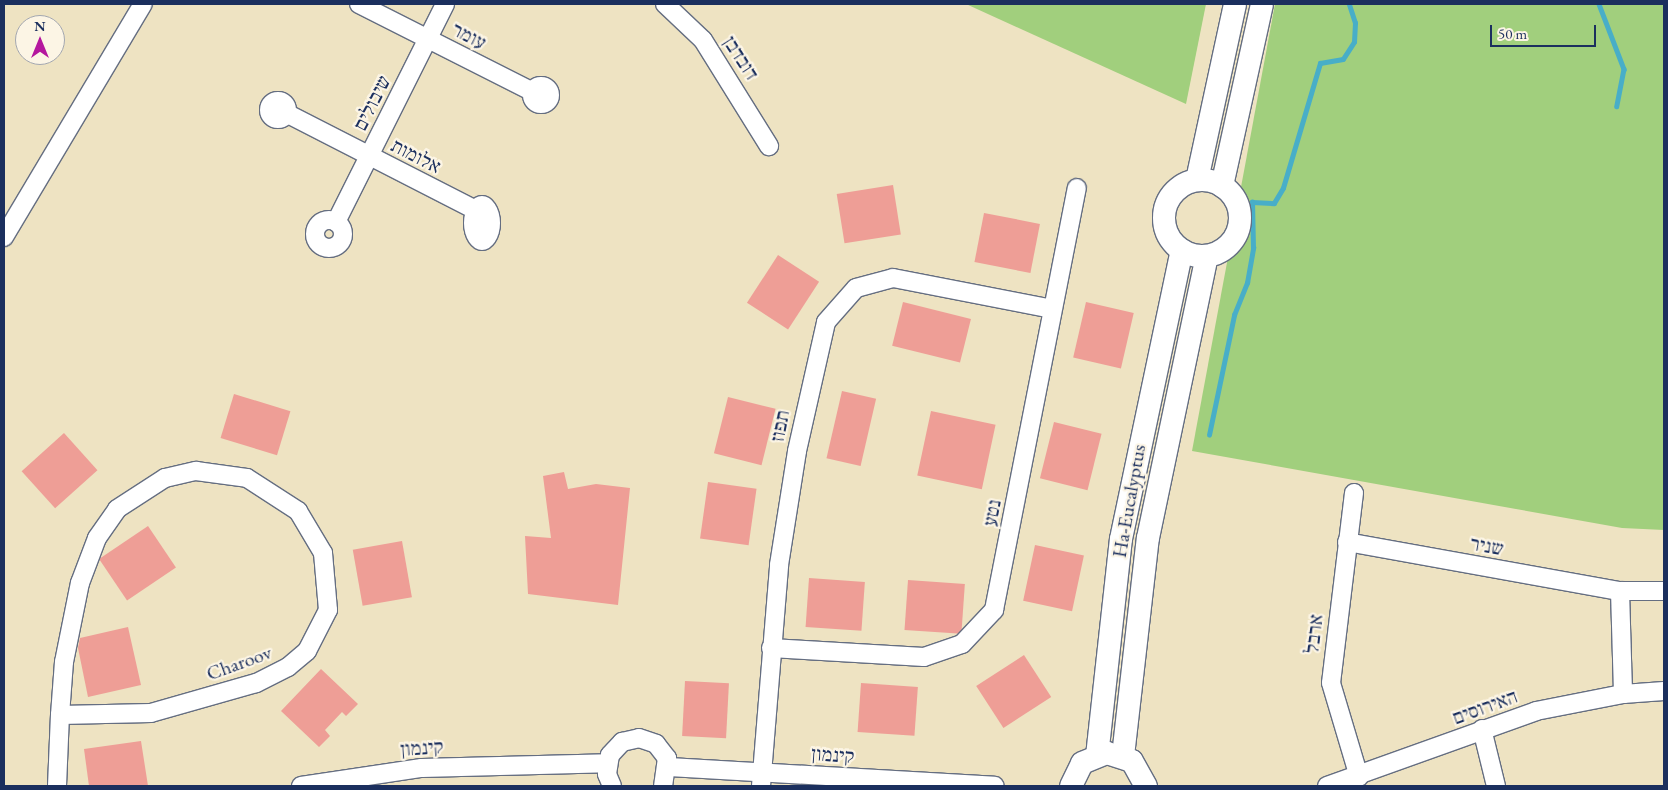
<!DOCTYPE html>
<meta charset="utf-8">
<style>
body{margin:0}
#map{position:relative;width:1668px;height:790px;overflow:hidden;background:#eee3c2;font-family:"EB Garamond","Frank Ruhl Libre",serif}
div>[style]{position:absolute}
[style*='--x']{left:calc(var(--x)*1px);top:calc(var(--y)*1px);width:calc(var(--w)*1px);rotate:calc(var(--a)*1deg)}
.green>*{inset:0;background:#a1cf7d}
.stream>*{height:4.5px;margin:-2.25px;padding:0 2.25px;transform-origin:2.25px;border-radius:2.25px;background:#48aec8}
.building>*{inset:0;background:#ee9e96;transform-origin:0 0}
.roads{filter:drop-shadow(1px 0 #656e81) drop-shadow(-1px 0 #656e81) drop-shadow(0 1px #656e81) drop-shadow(0 -1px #656e81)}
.minor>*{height:18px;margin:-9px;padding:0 9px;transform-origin:9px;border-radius:9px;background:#fff}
.minor>.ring{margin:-9px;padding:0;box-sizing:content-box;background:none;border:18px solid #fff;border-radius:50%}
.major>*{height:22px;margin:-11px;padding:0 11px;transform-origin:11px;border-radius:11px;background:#fff}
.major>.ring{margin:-11px;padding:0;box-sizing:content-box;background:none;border:22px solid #fff;border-radius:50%}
span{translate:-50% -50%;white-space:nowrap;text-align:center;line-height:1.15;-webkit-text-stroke:4.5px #fcf5e5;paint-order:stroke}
.street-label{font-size:20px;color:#1b2f5e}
.frame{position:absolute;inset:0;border:5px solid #1b2f5e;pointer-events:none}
.north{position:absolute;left:15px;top:15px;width:50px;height:50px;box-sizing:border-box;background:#fcf5e5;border:1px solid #a2a6af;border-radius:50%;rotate:0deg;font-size:14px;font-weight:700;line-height:20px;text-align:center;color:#1b2f5e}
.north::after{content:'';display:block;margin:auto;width:18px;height:22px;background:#b5179e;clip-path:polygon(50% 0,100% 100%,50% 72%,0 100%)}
.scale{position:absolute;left:1490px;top:25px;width:106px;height:22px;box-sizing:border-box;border:2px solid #1b2f5e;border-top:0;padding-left:6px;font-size:15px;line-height:18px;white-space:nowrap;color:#1b2f5e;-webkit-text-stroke:4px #fcf5e5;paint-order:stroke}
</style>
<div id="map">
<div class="green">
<div style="clip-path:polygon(966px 4px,1206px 4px,1186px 104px)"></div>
<div style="clip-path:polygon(1275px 4px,1664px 4px,1664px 530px,1622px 528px,1192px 451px)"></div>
</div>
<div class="stream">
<div style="--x:1599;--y:4;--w:70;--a:69"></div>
<div style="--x:1624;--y:69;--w:38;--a:101"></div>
<div style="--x:1209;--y:435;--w:123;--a:-78.2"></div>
<div style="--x:1234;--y:315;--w:35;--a:-68"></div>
<div style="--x:1247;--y:283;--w:36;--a:-80"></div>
<div style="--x:1253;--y:248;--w:46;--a:-91.2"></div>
<div style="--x:1252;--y:202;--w:22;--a:3"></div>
<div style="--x:1274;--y:203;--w:17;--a:-59"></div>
<div style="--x:1283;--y:188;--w:130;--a:-73.5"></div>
<div style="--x:1320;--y:63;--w:23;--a:-10"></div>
<div style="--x:1343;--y:59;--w:20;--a:-57"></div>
<div style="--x:1354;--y:42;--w:19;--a:-87"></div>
<div style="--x:1355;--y:23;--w:20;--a:-108"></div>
</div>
<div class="building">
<div style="left:893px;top:185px;width:50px;height:57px;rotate:81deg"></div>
<div style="left:984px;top:213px;width:57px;height:50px;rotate:11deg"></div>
<div style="left:778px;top:255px;width:49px;height:57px;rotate:33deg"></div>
<div style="left:903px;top:302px;width:70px;height:45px;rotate:14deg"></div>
<div style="left:1086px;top:302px;width:49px;height:57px;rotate:13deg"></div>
<div style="left:842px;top:391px;width:35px;height:69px;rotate:13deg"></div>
<div style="left:234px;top:394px;width:59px;height:46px;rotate:17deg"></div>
<div style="left:728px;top:397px;width:49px;height:58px;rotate:14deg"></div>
<div style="left:931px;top:411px;width:66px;height:66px;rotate:12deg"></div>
<div style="left:1054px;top:422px;width:49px;height:58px;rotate:14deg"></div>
<div style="left:64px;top:433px;width:50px;height:57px;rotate:48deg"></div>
<div style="clip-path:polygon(564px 472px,568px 489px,596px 484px,630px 488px,618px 605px,528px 594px,525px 536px,551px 538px,543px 476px)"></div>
<div style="left:708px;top:482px;width:49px;height:57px;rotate:8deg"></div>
<div style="left:148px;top:526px;width:50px;height:59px;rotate:56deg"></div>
<div style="left:402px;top:541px;width:57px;height:50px;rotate:80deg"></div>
<div style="left:1035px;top:545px;width:50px;height:57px;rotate:12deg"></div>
<div style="left:809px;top:578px;width:56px;height:49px;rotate:4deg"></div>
<div style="left:908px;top:580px;width:57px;height:50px;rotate:4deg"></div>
<div style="clip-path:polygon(128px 627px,141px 685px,88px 697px,78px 648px,80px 638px)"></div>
<div style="left:1024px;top:655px;width:50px;height:57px;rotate:57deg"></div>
<div style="clip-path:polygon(321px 669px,358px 704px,346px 716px,342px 712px,325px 730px,330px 736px,319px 747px,281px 711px)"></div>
<div style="left:685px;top:681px;width:44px;height:55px;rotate:3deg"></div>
<div style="left:861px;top:683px;width:57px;height:49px;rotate:4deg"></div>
<div style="clip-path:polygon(141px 741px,148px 786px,89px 786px,84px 749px)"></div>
</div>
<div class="roads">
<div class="minor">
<div style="--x:359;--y:4;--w:195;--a:26.8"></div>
<div style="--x:665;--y:4;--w:52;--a:43.5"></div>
<div style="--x:703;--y:40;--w:125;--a:58.1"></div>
<div class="ring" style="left:532px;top:86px;width:0;height:0"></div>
<div class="ring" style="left:269px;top:101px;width:0;height:0"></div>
<div style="--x:286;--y:113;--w:211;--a:27.1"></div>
<div class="ring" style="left:473px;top:205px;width:-2px;height:-2px"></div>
<div class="ring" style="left:315px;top:220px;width:10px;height:10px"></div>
<div style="--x:336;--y:222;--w:244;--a:-63.4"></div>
<div style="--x:4;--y:237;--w:271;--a:-59.2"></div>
<div style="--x:1354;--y:493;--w:191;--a:96.9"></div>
<div style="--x:1331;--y:683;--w:98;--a:73.4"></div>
<div style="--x:1347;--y:542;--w:277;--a:10.2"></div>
<div style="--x:1620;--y:591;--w:44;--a:0"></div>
<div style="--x:1620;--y:591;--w:103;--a:88.3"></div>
<div style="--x:771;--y:648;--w:153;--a:3.4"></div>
<div style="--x:924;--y:657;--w:40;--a:-18.9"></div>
<div style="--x:962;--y:644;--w:47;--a:-46.7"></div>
<div style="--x:994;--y:610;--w:430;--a:-78.9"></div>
<div style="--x:1482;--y:729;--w:59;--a:76.2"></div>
<div style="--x:669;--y:767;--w:326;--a:3.3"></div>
<div style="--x:57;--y:786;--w:71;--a:-87.6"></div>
<div style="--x:60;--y:715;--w:53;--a:-85.7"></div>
<div style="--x:64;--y:662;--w:81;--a:-78.6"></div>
<div style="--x:80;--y:583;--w:48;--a:-69.3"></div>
<div style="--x:97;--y:538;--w:35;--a:-55"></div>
<div style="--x:117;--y:509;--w:57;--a:-32.9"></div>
<div style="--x:165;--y:478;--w:32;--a:-13"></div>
<div style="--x:196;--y:471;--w:51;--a:7.8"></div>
<div style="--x:247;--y:478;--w:61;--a:32.9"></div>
<div style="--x:298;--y:511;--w:49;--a:59.2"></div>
<div style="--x:323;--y:553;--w:57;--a:85"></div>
<div style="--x:328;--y:610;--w:46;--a:117.1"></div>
<div style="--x:307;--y:651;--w:25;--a:140"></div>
<div style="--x:288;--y:667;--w:36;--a:153"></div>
<div style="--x:256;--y:683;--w:109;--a:164.1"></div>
<div style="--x:151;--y:713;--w:91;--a:178.7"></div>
<div style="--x:301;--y:786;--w:122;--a:-8.5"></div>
<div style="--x:422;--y:768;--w:185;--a:-1.5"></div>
<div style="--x:612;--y:786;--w:13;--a:-113"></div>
<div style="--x:607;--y:774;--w:19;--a:-81"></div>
<div style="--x:610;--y:755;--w:18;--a:-47"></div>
<div style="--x:622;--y:742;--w:17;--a:-13"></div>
<div style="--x:639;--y:738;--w:18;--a:19"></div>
<div style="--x:656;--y:744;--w:18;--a:52"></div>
<div style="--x:667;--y:758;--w:28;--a:98"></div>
<div style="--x:761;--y:786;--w:222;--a:-85.3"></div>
<div style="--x:779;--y:565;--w:115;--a:-81"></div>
<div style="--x:797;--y:451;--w:132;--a:-77.3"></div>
<div style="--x:826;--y:322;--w:45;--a:-48.6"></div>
<div style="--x:856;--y:288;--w:38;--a:-15"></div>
<div style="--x:893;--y:278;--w:162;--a:11"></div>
<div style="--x:1327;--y:786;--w:222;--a:-19.7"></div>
<div style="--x:1536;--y:711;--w:89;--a:-11.1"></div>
<div style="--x:1623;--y:694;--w:41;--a:-4.2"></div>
</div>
<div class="major">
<div style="--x:1197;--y:180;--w:180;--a:-77.8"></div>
<div class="ring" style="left:1164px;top:180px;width:54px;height:54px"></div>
<div style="--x:1222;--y:186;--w:186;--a:-77.6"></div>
<div style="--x:1097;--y:756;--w:218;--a:-83.7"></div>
<div style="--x:1121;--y:539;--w:295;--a:-78.1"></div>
<div style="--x:1123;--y:756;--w:219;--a:-83.5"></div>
<div style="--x:1148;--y:538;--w:288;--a:-78.2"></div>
<div style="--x:1071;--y:786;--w:25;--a:-64"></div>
<div style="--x:1082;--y:763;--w:27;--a:-22"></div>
<div style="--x:1107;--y:753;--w:26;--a:18"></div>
<div style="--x:1132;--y:761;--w:29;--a:61"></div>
</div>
</div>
<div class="street-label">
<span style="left:469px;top:36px;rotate:27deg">עומר</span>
<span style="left:741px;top:58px;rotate:57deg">דובדבן</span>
<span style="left:372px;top:103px;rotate:-63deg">שיבולים</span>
<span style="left:416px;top:156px;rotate:27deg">אלומות</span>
<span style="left:780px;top:426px;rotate:-79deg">תפוז</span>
<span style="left:1129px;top:501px;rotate:-80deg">Ha-Eucalyptus</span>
<span style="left:992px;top:513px;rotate:-79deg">נטע</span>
<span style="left:1487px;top:546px;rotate:10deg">שניר</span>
<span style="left:1314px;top:634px;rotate:-83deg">ארבל</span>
<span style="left:239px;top:663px;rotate:-20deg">Charoov</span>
<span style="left:1485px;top:707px;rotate:-20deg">האירוסים</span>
<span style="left:422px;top:748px;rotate:-4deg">קינמון</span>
<span style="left:833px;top:755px;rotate:4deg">קינמון</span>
</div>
<div class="frame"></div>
<div class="north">N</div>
<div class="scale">50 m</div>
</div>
